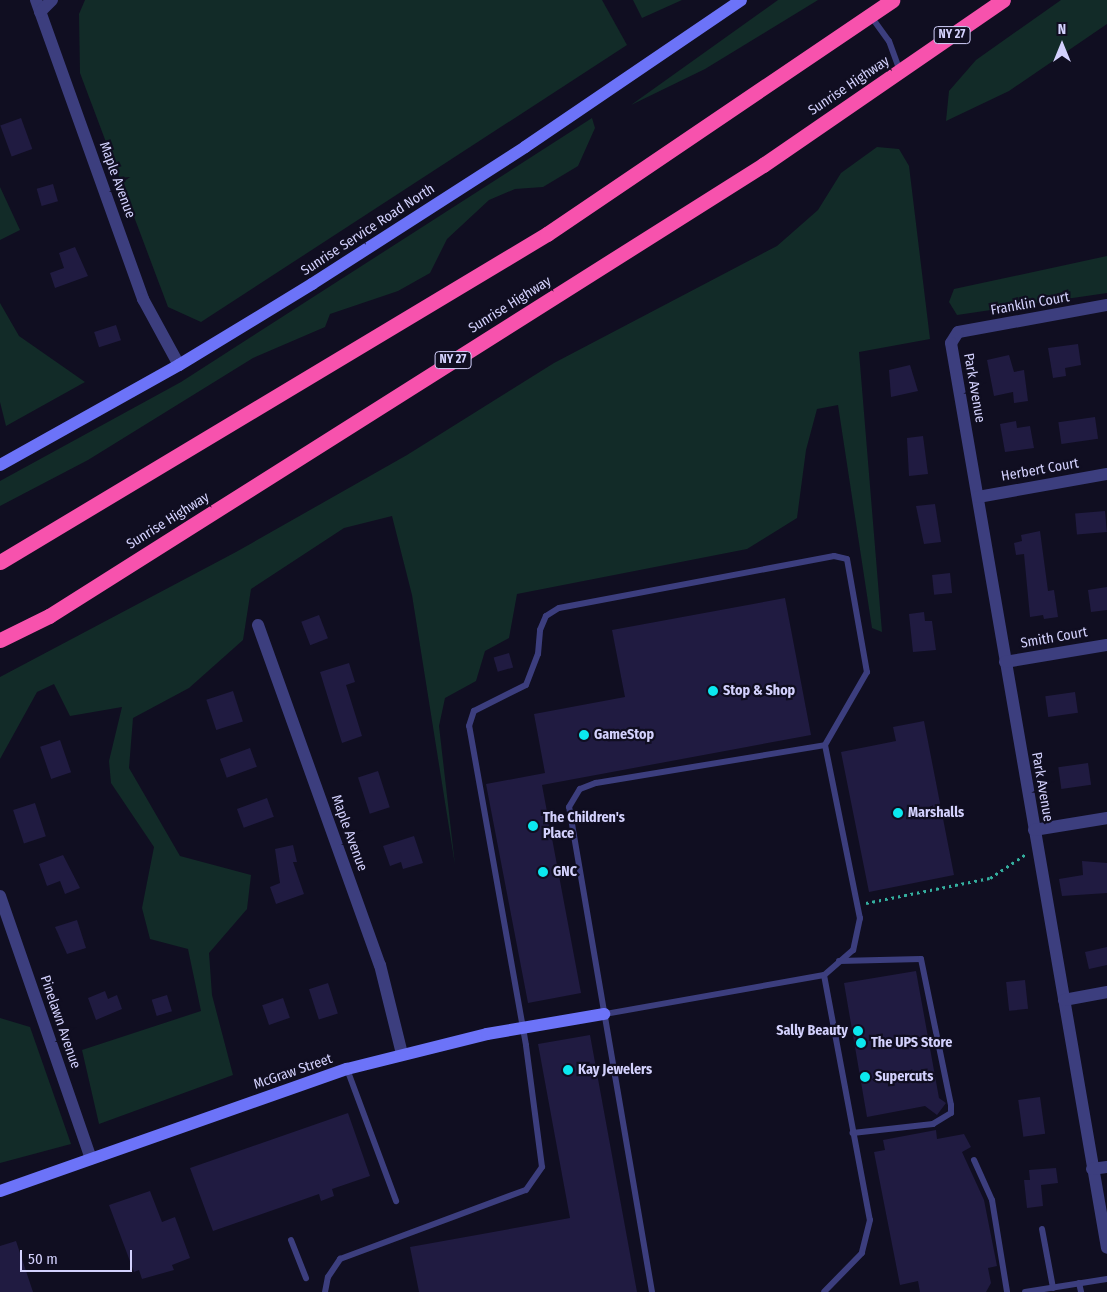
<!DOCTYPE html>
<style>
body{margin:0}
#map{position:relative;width:1107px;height:1292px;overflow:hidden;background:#100e21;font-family:"Fira Sans Condensed",sans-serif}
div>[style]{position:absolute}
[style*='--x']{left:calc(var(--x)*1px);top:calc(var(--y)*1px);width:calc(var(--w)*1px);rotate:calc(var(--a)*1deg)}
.green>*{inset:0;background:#122b28}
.building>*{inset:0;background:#201b41;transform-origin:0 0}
.path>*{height:2.5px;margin-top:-1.25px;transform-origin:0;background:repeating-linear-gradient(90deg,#34ae9e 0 2.5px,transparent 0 6.5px)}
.lane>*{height:6px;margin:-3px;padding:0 3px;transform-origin:3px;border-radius:3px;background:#3c3e7e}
.street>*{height:12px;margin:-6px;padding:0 6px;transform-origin:6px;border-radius:6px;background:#3c3e7e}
.secondary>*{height:12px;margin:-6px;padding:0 6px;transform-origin:6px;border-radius:6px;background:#6c73f8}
.highway>*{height:15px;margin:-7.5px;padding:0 7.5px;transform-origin:7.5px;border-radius:7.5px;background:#f752ad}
.dots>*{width:14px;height:14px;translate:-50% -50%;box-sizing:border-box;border:2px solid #100e21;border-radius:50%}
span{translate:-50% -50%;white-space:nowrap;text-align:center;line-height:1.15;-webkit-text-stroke:4.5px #100e21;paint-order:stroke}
.shield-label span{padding:1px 4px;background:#100e21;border:1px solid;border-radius:4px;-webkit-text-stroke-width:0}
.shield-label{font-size:12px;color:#d3d1fd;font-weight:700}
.street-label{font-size:14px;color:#d3d1fd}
.poi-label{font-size:14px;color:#d3d1fd;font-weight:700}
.left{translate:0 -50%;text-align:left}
.right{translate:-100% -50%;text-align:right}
.north{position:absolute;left:1037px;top:20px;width:50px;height:50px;-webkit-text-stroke:4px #100e21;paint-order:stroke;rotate:0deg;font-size:14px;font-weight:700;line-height:20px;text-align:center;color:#d3d1fd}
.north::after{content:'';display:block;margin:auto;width:18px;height:22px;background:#d3d1fd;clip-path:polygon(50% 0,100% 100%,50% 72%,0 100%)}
.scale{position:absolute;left:20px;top:1250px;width:112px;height:22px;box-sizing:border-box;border:2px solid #d3d1fd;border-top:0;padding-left:6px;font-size:15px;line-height:18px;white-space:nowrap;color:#d3d1fd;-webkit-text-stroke:4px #100e21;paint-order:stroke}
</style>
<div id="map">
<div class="green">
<div style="clip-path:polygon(85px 0,602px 0,627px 45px,201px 322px,168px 307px,80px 73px,79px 14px)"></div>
<div style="clip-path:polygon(633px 0,682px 0,642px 18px)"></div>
<div style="clip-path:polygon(778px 0,818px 0,705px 69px,631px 105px)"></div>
<div style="clip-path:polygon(1061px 0,1107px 0,1107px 24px,1009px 91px,946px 121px,949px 91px,976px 60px)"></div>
<div style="clip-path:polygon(592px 118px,595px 128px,578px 166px,543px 187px,515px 189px,489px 200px,447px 239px,430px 273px,398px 291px,330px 314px,325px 327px,253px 358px,88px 460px,0 506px,0 481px,181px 382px)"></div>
<div style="clip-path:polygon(877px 147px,899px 149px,909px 166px,930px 339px,859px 352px,882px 632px,872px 628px,838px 405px,817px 409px,806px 450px,797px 518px,747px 549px,517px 594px,509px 638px,485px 651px,476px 681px,445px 698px,439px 726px,455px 865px,412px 595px,392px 516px,344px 528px,251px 589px,243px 640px,189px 688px,133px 718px,129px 768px,180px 856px,251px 875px,247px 909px,209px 953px,212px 995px,233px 1075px,99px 1124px,82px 1050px,201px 1011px,188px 949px,150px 939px,142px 908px,154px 847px,111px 783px,109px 761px,122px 707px,70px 716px,54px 684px,37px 692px,0 759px,0 677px,236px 552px,407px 455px,554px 363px,777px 246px,818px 210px,841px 173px)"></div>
<div style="clip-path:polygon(0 187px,20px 230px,0 240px)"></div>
<div style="clip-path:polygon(1107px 256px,1107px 293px,957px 315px,949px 302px,954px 289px)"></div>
<div style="clip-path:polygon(0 303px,19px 336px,85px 382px,6px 426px,0 402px)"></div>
<div style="clip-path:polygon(0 1018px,30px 1027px,71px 1144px,0 1163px)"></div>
</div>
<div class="building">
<div style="left:21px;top:118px;width:33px;height:22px;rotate:70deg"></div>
<div style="left:53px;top:184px;width:18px;height:17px;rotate:74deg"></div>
<div style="clip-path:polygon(75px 247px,88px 276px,55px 288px,50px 273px,64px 268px,59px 253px)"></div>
<div style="left:116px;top:325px;width:16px;height:23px;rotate:72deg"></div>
<div style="clip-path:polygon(1078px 344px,1081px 365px,1065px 368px,1066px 376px,1053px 378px,1048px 348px)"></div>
<div style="clip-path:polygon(1009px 355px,1014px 372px,1024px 370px,1028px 401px,1014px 403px,1013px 392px,994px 396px,987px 360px)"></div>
<div style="clip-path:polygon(910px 365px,918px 391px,891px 397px,889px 370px)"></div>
<div style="left:1095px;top:417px;width:22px;height:37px;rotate:82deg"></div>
<div style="clip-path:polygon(1016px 421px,1017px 428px,1030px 426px,1034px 448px,1005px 452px,1000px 424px)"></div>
<div style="clip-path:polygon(923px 436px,928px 474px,909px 476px,907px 438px)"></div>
<div style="clip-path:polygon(935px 504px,941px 542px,924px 544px,916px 506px)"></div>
<div style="left:1105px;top:511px;width:21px;height:30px;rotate:85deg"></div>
<div style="clip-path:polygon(1040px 531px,1048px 591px,1054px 590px,1058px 617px,1044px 619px,1043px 615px,1030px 617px,1024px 554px,1016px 555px,1014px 543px,1022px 541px,1021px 535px)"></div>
<div style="left:950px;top:573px;width:20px;height:18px;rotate:84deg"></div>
<div style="clip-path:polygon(1107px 587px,1107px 610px,1091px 612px,1088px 590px)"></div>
<div style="clip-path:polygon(785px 598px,811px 735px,542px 785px,581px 993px,528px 1003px,486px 784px,545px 773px,534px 714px,625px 697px,612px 630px)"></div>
<div style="clip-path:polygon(924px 612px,925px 621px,932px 621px,936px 650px,913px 652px,909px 614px)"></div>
<div style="left:319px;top:615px;width:25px;height:19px;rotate:69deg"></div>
<div style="left:509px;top:653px;width:15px;height:16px;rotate:74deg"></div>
<div style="clip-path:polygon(349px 663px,355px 682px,346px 685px,362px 736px,342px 743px,320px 672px)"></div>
<div style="left:233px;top:691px;width:32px;height:28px;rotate:72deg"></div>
<div style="left:1075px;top:692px;width:21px;height:30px;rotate:82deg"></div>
<div style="clip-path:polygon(924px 721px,954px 875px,869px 892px,841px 752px,896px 741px,893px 727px)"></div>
<div style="left:60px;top:740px;width:34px;height:21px;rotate:71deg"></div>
<div style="left:250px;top:748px;width:20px;height:32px;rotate:70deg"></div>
<div style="left:1088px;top:763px;width:22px;height:30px;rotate:82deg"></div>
<div style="left:378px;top:771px;width:38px;height:21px;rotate:72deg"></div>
<div style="left:267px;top:798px;width:20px;height:32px;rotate:70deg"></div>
<div style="left:35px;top:803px;width:35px;height:23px;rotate:72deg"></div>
<div style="clip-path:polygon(414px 836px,423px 863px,403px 869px,401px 862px,390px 866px,383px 846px)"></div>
<div style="clip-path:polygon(293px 845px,297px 862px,293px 862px,304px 894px,276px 904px,270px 887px,280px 883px,275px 849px)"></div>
<div style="clip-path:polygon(63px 855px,80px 888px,65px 894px,60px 881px,47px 886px,39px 864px)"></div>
<div style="clip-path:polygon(1082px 861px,1107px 863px,1107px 893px,1062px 896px,1059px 879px,1083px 875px)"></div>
<div style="clip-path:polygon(77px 920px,86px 948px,67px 954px,55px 927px)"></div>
<div style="clip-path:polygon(1107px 947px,1107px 965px,1089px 969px,1085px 952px)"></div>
<div style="clip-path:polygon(916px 971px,939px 1098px,946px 1103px,937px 1115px,925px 1106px,867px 1117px,844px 983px)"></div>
<div style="left:1025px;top:980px;width:29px;height:19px;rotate:84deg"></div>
<div style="left:328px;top:983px;width:32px;height:20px;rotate:72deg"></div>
<div style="clip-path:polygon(105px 991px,108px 999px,117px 995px,122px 1009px,96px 1020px,88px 998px)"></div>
<div style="left:167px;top:995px;width:17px;height:16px;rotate:73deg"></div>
<div style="left:283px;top:998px;width:21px;height:22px;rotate:71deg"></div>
<div style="clip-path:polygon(590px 1035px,637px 1292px,419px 1292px,410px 1247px,570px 1218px,538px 1044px)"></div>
<div style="left:1040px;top:1097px;width:37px;height:22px;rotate:82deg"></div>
<div style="clip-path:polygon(348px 1113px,370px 1176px,332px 1189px,334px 1196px,321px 1201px,319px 1194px,213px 1231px,190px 1168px)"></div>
<div style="clip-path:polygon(936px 1130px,937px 1139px,964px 1134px,971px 1147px,962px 1152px,984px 1200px,997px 1266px,988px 1268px,991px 1283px,986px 1292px,920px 1292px,918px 1281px,900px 1285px,874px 1152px,885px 1150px,883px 1140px)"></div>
<div style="clip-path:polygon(1056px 1168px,1058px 1183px,1041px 1185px,1043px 1206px,1027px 1208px,1024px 1180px,1030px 1180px,1029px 1170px)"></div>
<div style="clip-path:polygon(150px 1191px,162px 1222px,175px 1217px,190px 1258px,172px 1265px,174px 1270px,142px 1279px,139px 1270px,134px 1272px,109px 1205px)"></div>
<div style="clip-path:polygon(16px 1241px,33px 1292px,0 1292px,0 1246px)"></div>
</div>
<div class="path">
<div style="--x:866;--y:903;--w:126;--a:-11.4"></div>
<div style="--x:990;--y:878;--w:43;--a:-33.7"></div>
</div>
<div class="lane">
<div style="--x:870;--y:15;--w:32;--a:54"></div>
<div style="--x:889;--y:41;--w:32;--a:70"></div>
<div style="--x:839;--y:961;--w:82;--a:-1.4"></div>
<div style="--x:921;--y:959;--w:149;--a:78.4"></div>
<div style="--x:951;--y:1105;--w:8;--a:90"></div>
<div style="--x:951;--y:1113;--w:21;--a:149"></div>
<div style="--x:933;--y:1124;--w:81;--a:173.6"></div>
<div style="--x:824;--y:975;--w:249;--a:79.4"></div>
<div style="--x:870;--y:1220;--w:34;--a:104"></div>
<div style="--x:862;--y:1253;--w:54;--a:134.3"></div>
<div style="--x:347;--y:1069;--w:141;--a:69.6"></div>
<div style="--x:974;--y:1160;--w:44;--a:65.8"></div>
<div style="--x:992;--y:1200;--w:93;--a:80.7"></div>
<div style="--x:1042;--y:1229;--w:60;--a:79.4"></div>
<div style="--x:291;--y:1240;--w:41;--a:68.5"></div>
<div style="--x:1079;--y:1283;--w:9;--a:77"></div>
<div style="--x:325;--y:1292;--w:15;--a:-79"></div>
<div style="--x:328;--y:1277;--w:22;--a:-56"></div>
<div style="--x:340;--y:1259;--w:198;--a:-20.4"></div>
<div style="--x:526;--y:1190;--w:28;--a:-55"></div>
<div style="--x:542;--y:1167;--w:123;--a:-97.5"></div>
<div style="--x:526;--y:1045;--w:324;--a:-100.1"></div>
<div style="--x:469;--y:726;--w:16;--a:-72"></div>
<div style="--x:474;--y:711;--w:58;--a:-26.6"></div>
<div style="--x:526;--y:685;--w:33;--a:-69"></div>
<div style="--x:538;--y:654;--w:24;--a:-85"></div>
<div style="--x:540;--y:630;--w:15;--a:-67"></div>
<div style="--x:546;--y:616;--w:15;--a:-32"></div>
<div style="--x:559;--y:608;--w:280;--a:-10.7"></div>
<div style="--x:834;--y:556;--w:13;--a:13"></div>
<div style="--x:847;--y:559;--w:115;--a:80"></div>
<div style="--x:867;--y:672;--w:84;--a:119.9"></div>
<div style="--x:825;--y:745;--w:177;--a:78.6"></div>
<div style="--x:860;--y:918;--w:33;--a:102"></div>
<div style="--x:853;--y:950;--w:38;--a:139"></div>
<div style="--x:824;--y:975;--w:223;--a:169.9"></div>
<div style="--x:652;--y:1292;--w:492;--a:-99.7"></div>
<div style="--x:569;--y:807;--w:21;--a:-59"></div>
<div style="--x:580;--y:789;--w:17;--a:-21"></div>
<div style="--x:596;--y:783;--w:232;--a:-9.4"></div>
<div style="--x:1025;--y:1292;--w:83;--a:-9"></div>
</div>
<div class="street">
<div style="--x:36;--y:0;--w:318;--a:70.3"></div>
<div style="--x:143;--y:299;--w:75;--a:61.4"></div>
<div style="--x:40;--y:12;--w:17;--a:-45"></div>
<div style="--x:1107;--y:305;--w:151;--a:169.7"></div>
<div style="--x:958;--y:332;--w:13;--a:122"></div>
<div style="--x:951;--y:343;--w:918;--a:80.22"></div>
<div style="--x:978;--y:497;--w:131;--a:-10.1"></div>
<div style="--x:258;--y:625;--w:361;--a:70.3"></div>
<div style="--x:380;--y:965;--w:92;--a:76.1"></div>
<div style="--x:1005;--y:662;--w:103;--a:-9.5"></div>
<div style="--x:1034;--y:830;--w:74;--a:-9.3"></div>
<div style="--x:0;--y:896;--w:278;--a:70.9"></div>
<div style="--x:1064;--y:1000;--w:44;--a:-10.5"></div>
<div style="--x:1092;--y:1169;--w:15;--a:-8"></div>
</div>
<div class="secondary">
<div style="--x:0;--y:465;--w:205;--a:-29.2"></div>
<div style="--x:179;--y:365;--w:156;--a:-31.3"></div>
<div style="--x:312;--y:284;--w:253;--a:-32.7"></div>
<div style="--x:525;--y:147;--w:261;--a:-34.2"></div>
<div style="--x:0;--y:1191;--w:368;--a:-19.4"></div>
<div style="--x:347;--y:1069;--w:144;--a:-14"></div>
<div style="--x:487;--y:1034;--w:119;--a:-9.7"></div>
</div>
<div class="highway">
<div style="--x:0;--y:562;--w:638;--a:-30.95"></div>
<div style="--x:547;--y:234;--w:417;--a:-34.1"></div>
<div style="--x:0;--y:640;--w:55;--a:-26.1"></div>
<div style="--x:49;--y:616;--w:845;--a:-32.28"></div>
<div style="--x:763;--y:165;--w:291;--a:-34.5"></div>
</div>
<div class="dots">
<div style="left:713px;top:691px;background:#0be8ef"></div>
<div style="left:584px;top:735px;background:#0be8ef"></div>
<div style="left:898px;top:813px;background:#0be8ef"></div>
<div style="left:533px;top:826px;background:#0be8ef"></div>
<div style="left:543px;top:872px;background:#0be8ef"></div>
<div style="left:858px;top:1031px;background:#0be8ef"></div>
<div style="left:861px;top:1043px;background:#0be8ef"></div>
<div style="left:568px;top:1070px;background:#0be8ef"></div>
<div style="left:865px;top:1077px;background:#0be8ef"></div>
</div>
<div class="shield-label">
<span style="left:952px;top:35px">NY 27</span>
<span style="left:453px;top:360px">NY 27</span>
</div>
<div class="street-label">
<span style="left:849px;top:86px;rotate:-34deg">Sunrise Highway</span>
<span style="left:117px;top:180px;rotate:70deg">Maple Avenue</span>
<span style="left:368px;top:230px;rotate:-33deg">Sunrise Service Road North</span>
<span style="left:1030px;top:304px;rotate:-10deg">Franklin Court</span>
<span style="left:510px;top:305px;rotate:-32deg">Sunrise Highway</span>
<span style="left:974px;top:388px;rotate:80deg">Park Avenue</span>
<span style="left:1040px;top:470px;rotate:-10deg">Herbert Court</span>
<span style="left:168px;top:521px;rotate:-32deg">Sunrise Highway</span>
<span style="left:1054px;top:638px;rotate:-10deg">Smith Court</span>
<span style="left:1042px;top:787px;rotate:80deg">Park Avenue</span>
<span style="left:349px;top:833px;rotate:70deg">Maple Avenue</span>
<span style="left:60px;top:1022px;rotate:71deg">Pinelawn Avenue</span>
<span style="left:293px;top:1072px;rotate:-19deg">McGraw Street</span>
</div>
<div class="poi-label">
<span class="left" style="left:723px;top:691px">Stop &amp; Shop</span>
<span class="left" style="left:594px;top:735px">GameStop</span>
<span class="left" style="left:908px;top:813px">Marshalls</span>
<span class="left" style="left:543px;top:826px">The Children's<br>Place</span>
<span class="left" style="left:553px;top:872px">GNC</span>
<span class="right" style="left:848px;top:1031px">Sally Beauty</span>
<span class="left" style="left:871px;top:1043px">The UPS Store</span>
<span class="left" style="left:578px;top:1070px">Kay Jewelers</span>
<span class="left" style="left:875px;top:1077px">Supercuts</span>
</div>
<div class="north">N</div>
<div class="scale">50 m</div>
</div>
